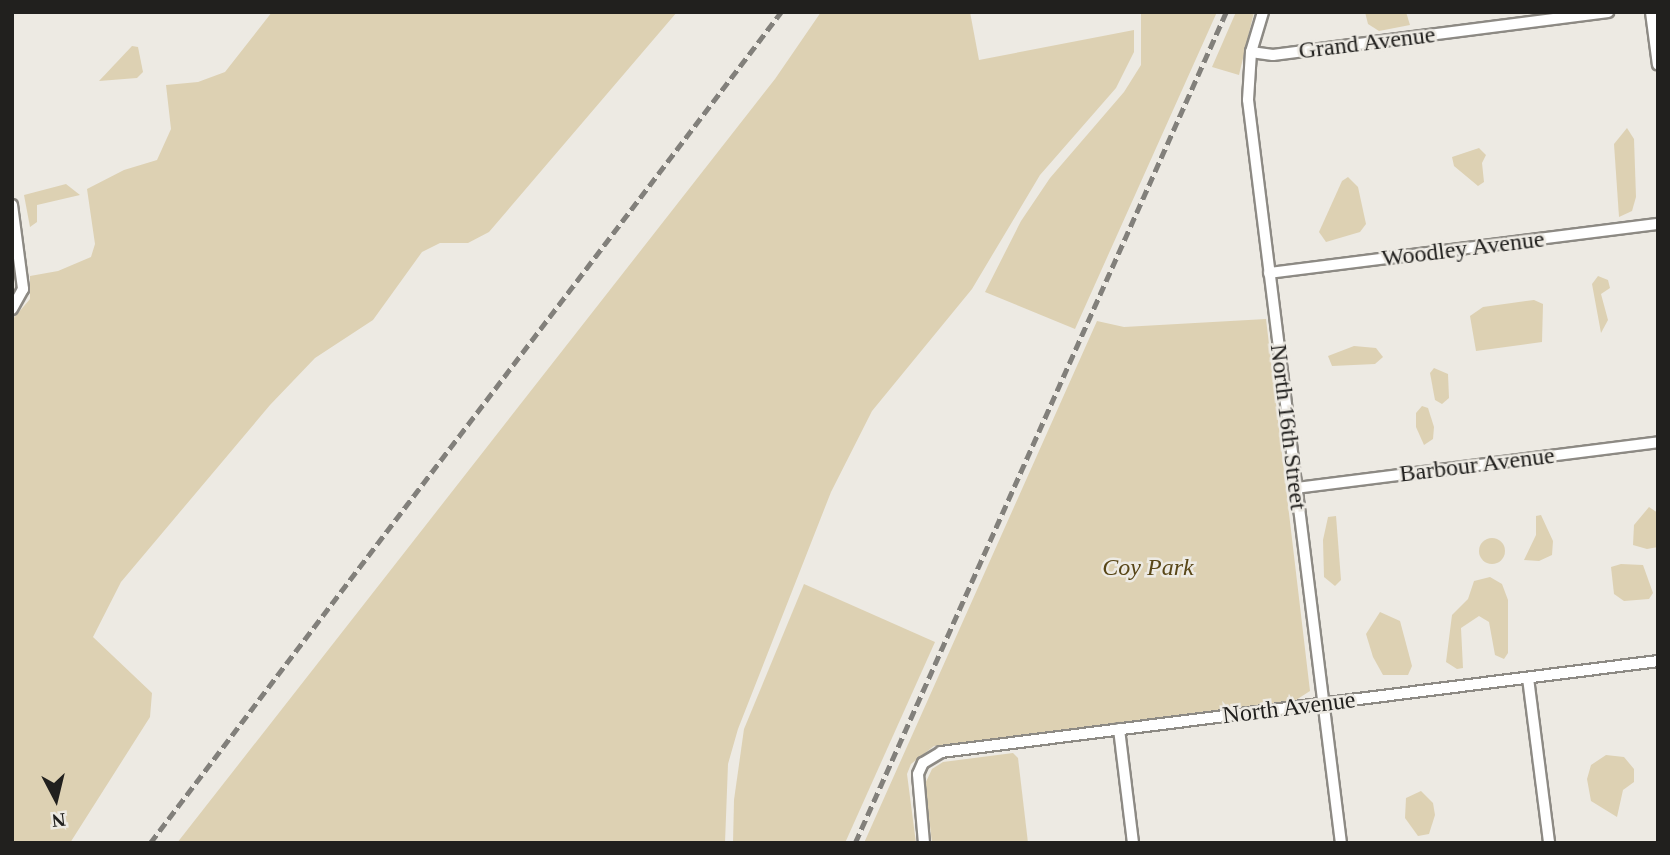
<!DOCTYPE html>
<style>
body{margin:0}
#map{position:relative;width:1670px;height:855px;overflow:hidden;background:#edeae3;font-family:"Times New Roman",serif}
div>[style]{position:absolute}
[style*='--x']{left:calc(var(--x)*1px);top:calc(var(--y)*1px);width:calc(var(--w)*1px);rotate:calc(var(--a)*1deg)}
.green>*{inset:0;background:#ddd1b3}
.round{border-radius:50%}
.roads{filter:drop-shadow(2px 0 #8d8a84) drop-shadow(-2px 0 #8d8a84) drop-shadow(0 2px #8d8a84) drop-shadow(0 -2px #8d8a84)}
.minor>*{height:10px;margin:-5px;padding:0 5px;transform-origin:5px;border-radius:5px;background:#fff}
.rail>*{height:4.5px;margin-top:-2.25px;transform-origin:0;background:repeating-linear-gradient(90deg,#82807b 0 10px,transparent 0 15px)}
span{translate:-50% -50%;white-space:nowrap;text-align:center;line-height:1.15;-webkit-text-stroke:5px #edeae3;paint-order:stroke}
.street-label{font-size:24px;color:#21201e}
.park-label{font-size:24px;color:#584617;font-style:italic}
.frame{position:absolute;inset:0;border:14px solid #21201e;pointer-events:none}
.north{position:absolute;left:21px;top:764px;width:70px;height:70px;-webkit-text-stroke:5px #edeae3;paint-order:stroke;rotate:173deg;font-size:19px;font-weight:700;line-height:28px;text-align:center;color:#21201e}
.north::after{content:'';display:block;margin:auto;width:24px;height:32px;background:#21201e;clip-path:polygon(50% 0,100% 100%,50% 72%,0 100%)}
</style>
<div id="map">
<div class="green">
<div style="clip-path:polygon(272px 12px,677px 12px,489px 232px,468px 243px,440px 243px,422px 252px,373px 320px,315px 358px,270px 405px,121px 582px,93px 637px,152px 693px,150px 717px,70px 843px,12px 843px,12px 320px,30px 299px,30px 276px,58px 271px,91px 257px,95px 244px,87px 189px,124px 170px,157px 160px,171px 129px,166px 85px,198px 82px,225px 72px)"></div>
<div style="clip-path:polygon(821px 12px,970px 12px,979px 60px,1134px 30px,1134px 52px,1116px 88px,1040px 175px,972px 289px,872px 411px,831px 492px,738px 729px,728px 764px,725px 843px,177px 843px,775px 79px)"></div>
<div style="clip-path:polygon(1141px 12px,1217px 12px,1075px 329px,985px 292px,1021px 221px,1050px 178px,1124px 92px,1141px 65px)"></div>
<div style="clip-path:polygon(1236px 12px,1254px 12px,1239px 75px,1212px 67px)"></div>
<div style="clip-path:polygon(1365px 12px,1406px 12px,1410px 25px,1379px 31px,1368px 24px)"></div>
<div style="clip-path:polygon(132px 46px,138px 47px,143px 72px,137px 78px,99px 81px)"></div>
<div style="clip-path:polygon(1627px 128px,1634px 139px,1636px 197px,1632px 211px,1619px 217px,1614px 144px)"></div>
<div style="clip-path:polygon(1479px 148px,1486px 155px,1482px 163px,1484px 182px,1478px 186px,1454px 166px,1452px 157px)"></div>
<div style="clip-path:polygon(1348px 177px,1358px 187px,1366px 224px,1360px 232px,1326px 242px,1319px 232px,1342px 181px)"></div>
<div style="clip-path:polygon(66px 184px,80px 195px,37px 205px,37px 222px,30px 227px,24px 195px)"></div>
<div style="clip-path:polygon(1598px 276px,1608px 280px,1610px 288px,1601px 294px,1608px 320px,1601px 333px,1592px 284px)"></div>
<div style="clip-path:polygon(1534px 300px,1543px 304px,1542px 342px,1476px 351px,1470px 316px,1483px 307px)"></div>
<div style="clip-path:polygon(1266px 319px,1310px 691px,1296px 700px,934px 746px,911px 764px,907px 774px,916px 843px,864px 843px,1097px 321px,1124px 327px)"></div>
<div style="clip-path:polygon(1354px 346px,1376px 348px,1383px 357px,1375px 364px,1332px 366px,1328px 356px)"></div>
<div style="clip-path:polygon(1434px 368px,1448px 374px,1449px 398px,1442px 404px,1435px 400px,1430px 373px)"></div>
<div style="clip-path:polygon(1422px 406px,1428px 408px,1434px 427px,1433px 439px,1424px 445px,1416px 427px,1416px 413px)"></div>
<div style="clip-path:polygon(1649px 507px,1658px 513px,1658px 547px,1647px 549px,1633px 545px,1634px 525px)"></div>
<div style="clip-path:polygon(1541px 515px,1553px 541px,1552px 555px,1539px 561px,1524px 560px,1536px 535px,1536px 516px)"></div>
<div style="clip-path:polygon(1336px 516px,1341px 580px,1335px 586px,1324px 577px,1323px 540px,1328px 517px)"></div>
<div class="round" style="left:1479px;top:538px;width:26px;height:26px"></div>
<div style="clip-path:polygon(1621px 564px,1643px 565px,1653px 593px,1649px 599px,1624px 601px,1614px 594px,1611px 567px)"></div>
<div style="clip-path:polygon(1490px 577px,1502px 584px,1508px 600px,1508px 653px,1504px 659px,1495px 655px,1489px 622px,1479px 616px,1461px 628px,1463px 668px,1457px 669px,1446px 662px,1452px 615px,1468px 599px,1474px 581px)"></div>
<div style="clip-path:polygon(804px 584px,935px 642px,845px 843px,733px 843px,734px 800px,744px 729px)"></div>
<div style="clip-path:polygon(1380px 612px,1400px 621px,1412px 666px,1408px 675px,1383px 675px,1373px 657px,1366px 634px)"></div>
<div style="clip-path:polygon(1013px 753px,1018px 758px,1028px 843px,932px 843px,925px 784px,932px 769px,943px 762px)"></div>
<div style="clip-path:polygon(1606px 755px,1624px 757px,1634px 769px,1634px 782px,1623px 790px,1617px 817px,1591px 801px,1587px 779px,1591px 765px)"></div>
<div style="clip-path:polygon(1421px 791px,1433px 803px,1435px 815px,1429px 834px,1418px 836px,1405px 818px,1406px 798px)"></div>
</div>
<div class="roads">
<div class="minor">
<div style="--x:1263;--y:12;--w:42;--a:106.7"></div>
<div style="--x:1251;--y:52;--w:48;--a:93.6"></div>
<div style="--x:1248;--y:100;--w:749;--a:82.87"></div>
<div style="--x:1651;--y:12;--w:53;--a:82.5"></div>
<div style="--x:1251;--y:52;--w:22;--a:8"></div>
<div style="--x:1273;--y:55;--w:338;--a:-7.3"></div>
<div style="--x:12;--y:205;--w:85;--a:82.5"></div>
<div style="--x:23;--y:289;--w:23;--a:119"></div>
<div style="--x:1269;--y:273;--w:392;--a:-7.2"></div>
<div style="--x:1296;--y:488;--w:365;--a:-7.2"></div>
<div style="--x:1528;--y:678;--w:166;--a:82.7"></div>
<div style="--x:1119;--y:729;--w:115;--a:83"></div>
<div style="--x:924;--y:843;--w:69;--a:-95"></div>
<div style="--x:918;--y:774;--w:12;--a:-66"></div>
<div style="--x:923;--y:763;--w:21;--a:-31"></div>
<div style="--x:941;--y:752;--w:723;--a:-7.23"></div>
</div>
</div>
<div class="rail">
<div style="--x:150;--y:843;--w:1043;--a:-52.79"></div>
<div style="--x:855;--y:843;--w:910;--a:-65.94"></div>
</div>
<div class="street-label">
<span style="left:1367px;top:43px;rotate:-7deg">Grand Avenue</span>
<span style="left:1463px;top:249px;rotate:-7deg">Woodley Avenue</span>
<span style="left:1288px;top:427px;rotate:83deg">North 16th Street</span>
<span style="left:1477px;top:465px;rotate:-7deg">Barbour Avenue</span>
<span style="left:1289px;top:708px;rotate:-7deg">North Avenue</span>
</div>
<div class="park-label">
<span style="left:1148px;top:568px">Coy Park</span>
</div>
<div class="frame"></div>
<div class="north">N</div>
</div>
